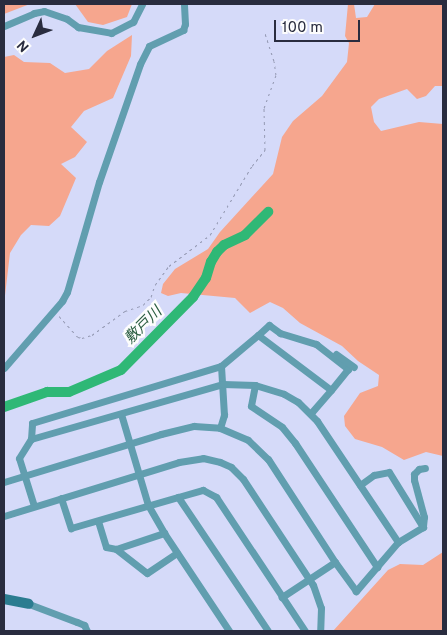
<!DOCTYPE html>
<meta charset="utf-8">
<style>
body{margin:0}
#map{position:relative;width:447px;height:635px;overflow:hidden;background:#d5daf9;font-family:Overpass,"Noto Sans JP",sans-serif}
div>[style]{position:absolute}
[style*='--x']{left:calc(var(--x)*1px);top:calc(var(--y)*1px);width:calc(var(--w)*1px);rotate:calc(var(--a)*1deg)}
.green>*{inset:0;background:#f6a68e}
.river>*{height:10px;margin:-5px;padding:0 5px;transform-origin:5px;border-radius:5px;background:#2fb876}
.path>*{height:1px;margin-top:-0.5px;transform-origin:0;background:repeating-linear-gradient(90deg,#9499b3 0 2.5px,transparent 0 6.5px)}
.street>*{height:7px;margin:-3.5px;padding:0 3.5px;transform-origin:3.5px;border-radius:3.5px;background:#619eaf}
.secondary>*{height:10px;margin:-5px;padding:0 5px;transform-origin:5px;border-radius:5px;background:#2b7c90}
span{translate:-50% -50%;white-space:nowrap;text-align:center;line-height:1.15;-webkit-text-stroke:5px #fdfdfd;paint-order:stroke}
.water-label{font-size:15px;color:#2a5d40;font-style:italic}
.frame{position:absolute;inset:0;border:5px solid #292c3f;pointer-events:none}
.north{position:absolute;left:10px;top:10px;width:50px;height:50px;-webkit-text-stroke:4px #fdfdfd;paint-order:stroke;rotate:227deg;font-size:14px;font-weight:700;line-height:20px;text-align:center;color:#292c3f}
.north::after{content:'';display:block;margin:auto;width:18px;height:22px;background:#292c3f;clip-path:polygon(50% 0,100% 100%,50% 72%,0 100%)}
.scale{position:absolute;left:274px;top:20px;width:86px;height:22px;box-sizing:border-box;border:2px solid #292c3f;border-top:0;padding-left:6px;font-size:15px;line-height:18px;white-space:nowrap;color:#292c3f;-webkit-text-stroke:4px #fdfdfd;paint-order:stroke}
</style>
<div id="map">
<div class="green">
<div style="clip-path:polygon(4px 4px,30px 4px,4px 14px)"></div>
<div style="clip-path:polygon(75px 4px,132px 4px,127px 17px,103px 25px,88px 22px)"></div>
<div style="clip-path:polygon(348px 4px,354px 4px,356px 18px,367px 17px,375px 4px,443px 4px,443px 86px,435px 86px,426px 96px,417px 99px,407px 89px,379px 99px,371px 107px,374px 122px,381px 131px,419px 122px,443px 124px,443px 456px,426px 452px,404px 460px,382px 447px,355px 439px,345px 426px,344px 416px,360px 393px,378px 386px,379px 375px,358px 361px,342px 346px,300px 323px,283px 308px,270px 302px,250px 313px,235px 298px,181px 293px,168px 296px,161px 293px,163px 284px,175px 269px,208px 249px,220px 232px,273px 174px,282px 137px,293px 121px,322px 96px,347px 62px,349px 43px,345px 36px)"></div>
<div style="clip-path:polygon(132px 35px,131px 56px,113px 98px,84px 111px,71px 127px,87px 142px,75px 157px,61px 164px,76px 178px,60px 216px,49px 226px,31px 225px,21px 235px,10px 253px,4px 304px,4px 57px,14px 55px,24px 62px,50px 63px,65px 73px,89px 69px,107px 51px)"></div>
<div style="clip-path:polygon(443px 552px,443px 631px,333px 631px,388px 570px,400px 564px,423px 565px)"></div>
</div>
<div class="river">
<div style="--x:4;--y:407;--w:46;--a:-19.2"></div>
<div style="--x:47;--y:392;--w:22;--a:0"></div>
<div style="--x:69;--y:392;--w:56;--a:-22.9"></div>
<div style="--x:121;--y:370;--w:103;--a:-45.4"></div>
<div style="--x:193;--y:297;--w:23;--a:-56"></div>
<div style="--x:206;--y:278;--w:17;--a:-73"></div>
<div style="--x:211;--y:262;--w:12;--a:-59"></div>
<div style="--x:217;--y:252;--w:10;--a:-45"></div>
<div style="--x:224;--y:245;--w:23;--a:-25"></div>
<div style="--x:245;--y:235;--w:33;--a:-45"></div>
</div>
<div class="path">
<div style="--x:59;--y:316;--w:28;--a:48"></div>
<div style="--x:78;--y:337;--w:4;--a:14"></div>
<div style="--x:82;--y:338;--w:10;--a:-17"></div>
<div style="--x:92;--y:335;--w:41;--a:-36"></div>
<div style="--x:125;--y:311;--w:19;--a:-18"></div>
<div style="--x:143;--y:305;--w:11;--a:-45"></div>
<div style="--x:151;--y:297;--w:13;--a:-72"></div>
<div style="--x:155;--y:285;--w:24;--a:-54"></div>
<div style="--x:169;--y:266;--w:51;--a:-37.1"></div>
<div style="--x:210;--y:235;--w:81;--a:-58.7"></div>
<div style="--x:252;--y:166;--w:21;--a:-51"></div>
<div style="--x:265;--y:150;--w:42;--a:-91.4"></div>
<div style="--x:264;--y:108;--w:35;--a:-70"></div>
<div style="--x:276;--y:75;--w:14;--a:-98"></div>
<div style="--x:274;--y:61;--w:29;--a:-108"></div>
</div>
<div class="street">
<div style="--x:4;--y:26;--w:33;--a:-23"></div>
<div style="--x:34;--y:13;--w:10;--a:-11"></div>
<div style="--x:44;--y:11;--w:24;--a:19"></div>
<div style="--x:67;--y:19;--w:14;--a:36"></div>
<div style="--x:78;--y:27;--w:34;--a:10"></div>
<div style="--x:111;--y:33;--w:25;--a:-27"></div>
<div style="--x:133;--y:22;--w:20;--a:-63"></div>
<div style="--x:258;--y:335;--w:15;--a:-42"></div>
<div style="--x:269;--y:325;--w:14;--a:36"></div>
<div style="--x:280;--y:333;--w:38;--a:17"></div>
<div style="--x:316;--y:344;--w:41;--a:38"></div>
<div style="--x:348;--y:369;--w:27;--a:129"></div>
<div style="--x:336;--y:354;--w:22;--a:36"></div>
<div style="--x:4;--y:368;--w:89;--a:-49.1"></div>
<div style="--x:62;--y:301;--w:10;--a:-61"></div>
<div style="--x:67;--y:292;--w:115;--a:-73.8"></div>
<div style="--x:99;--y:182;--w:125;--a:-70.8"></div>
<div style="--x:140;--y:64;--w:20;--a:-63"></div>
<div style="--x:149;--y:46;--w:38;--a:-25"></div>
<div style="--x:183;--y:30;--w:6;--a:-72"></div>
<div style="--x:185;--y:24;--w:20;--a:-93"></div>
<div style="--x:255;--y:385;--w:21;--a:101"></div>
<div style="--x:251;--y:406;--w:37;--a:34"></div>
<div style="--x:282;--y:427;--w:21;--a:51"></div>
<div style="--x:295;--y:443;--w:149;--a:56.5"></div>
<div style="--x:121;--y:414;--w:95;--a:73.5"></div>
<div style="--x:148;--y:505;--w:32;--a:60"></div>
<div style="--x:164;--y:533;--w:118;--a:56.4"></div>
<div style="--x:220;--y:428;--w:14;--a:-73"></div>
<div style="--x:224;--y:415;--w:49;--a:-93.5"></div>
<div style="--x:221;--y:366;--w:48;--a:-40"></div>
<div style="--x:258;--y:335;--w:91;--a:37"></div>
<div style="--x:331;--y:390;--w:30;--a:131"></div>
<div style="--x:31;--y:439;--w:200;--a:-16"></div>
<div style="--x:223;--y:384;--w:32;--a:2"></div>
<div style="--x:255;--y:385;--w:30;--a:17"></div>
<div style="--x:284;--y:394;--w:16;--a:30"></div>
<div style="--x:298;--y:402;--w:27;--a:45"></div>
<div style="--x:317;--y:421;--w:146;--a:56.2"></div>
<div style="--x:398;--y:542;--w:65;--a:130.6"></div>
<div style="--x:356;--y:591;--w:36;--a:-126"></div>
<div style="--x:335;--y:562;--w:64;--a:146.6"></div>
<div style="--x:4;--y:482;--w:164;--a:-17"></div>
<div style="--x:161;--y:434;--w:34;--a:-14"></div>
<div style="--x:194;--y:426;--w:26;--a:4"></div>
<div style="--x:220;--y:428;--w:30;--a:23"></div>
<div style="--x:248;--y:440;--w:28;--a:44"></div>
<div style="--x:268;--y:459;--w:123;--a:57"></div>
<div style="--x:360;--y:485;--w:17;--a:-36"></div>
<div style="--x:374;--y:475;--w:15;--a:-11"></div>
<div style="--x:389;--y:472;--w:65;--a:58.3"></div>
<div style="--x:423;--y:527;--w:29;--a:149"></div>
<div style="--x:178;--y:497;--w:26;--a:-16"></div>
<div style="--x:203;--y:490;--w:15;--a:28"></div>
<div style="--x:216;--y:497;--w:161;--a:56.4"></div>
<div style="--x:61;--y:498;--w:32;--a:72"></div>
<div style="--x:71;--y:528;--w:111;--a:-16.2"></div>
<div style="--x:178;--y:497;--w:161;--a:56.1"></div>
<div style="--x:34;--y:506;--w:50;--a:-107.4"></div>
<div style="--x:19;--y:458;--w:22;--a:-58"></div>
<div style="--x:31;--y:439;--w:16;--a:-86"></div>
<div style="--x:32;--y:423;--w:197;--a:-16.8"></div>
<div style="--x:4;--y:516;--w:183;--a:-17.1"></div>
<div style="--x:179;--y:462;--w:24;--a:-9"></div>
<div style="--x:203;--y:458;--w:17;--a:13"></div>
<div style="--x:220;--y:462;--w:12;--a:24"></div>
<div style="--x:231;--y:467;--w:17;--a:45"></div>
<div style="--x:243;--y:479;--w:127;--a:56.6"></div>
<div style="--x:313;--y:585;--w:24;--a:71"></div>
<div style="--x:321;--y:608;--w:23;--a:92"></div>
<div style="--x:98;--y:521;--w:27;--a:73"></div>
<div style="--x:106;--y:547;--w:10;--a:11"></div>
<div style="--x:116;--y:549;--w:39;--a:38"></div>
<div style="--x:147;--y:573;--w:36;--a:-34"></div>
<div style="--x:423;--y:526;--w:9;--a:-84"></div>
<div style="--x:424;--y:517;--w:38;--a:-105"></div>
<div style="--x:414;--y:480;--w:6;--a:-90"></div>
<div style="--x:414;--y:474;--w:7;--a:-45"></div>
<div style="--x:419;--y:469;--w:6;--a:-9"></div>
<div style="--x:116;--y:549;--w:51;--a:-18.4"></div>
<div style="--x:29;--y:604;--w:51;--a:20.6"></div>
<div style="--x:77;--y:622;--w:8;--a:23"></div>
<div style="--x:84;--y:625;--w:7;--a:63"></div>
</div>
<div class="secondary">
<div style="--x:4;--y:599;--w:25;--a:11"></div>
</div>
<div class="water-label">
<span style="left:144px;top:326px;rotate:-45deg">敷戸川</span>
</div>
<div class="frame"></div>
<div class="north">N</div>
<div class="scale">100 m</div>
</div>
